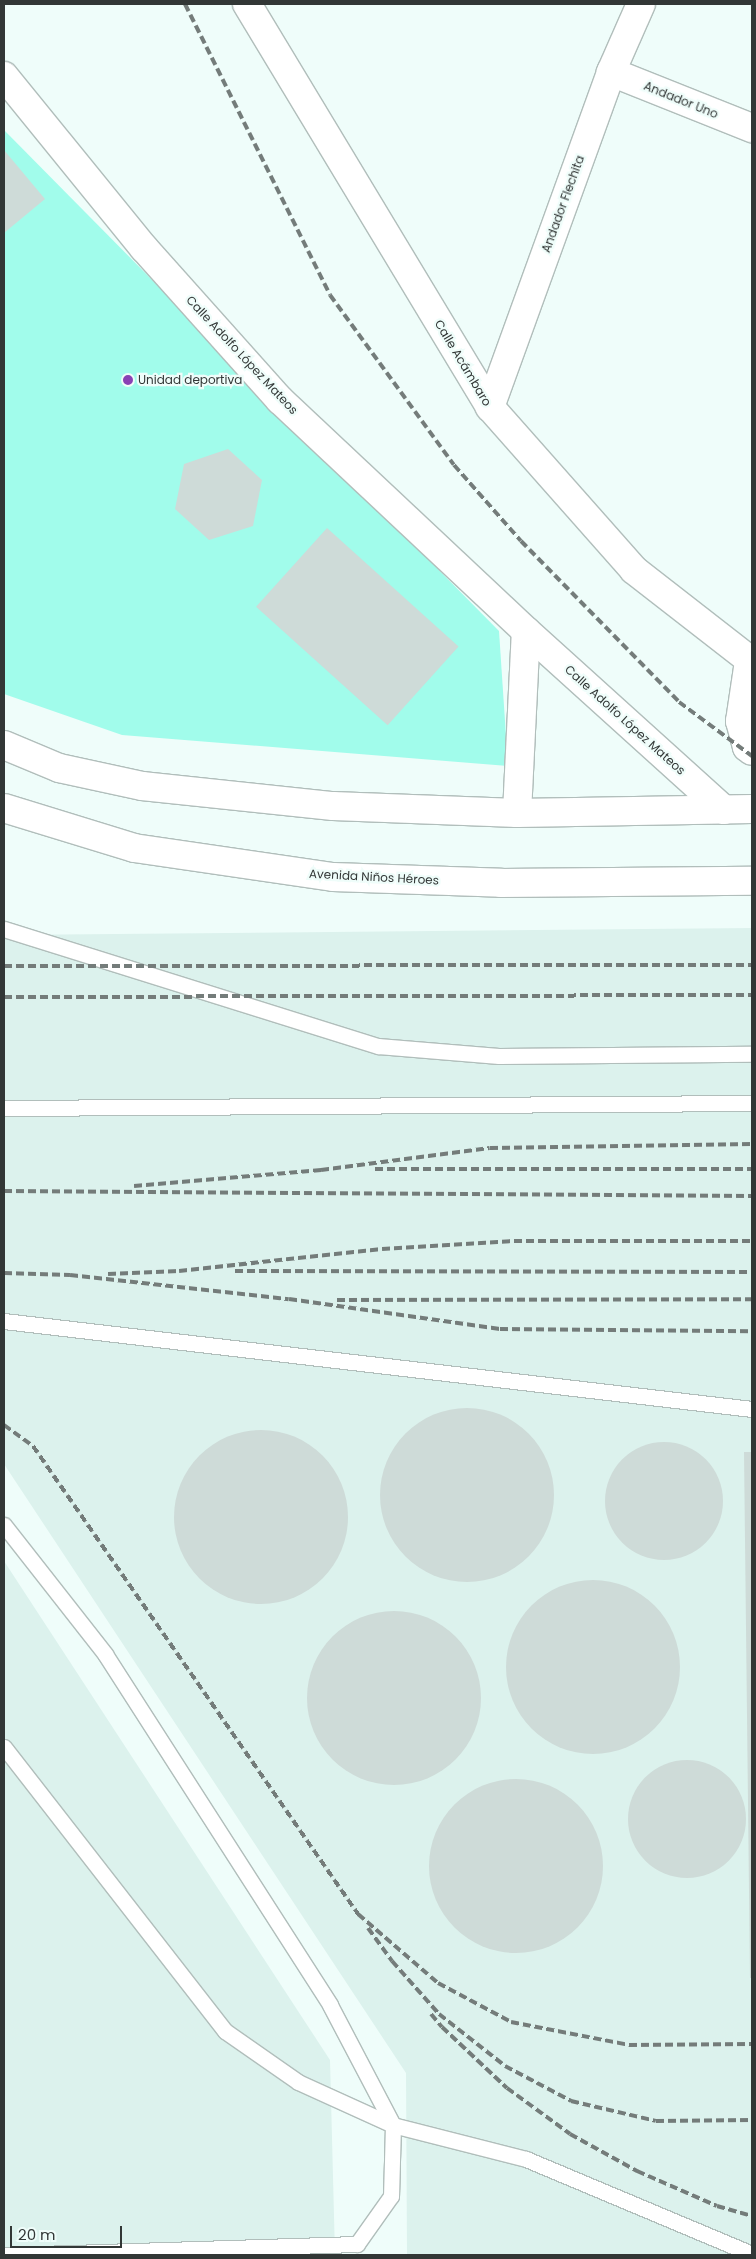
<!DOCTYPE html>
<meta charset="utf-8">
<style>
body{margin:0}
#map{position:relative;width:756px;height:2259px;overflow:hidden;background:#effdfa;font-family:Poppins,sans-serif}
div>[style]{position:absolute}
[style*='--x']{left:calc(var(--x)*1px);top:calc(var(--y)*1px);width:calc(var(--w)*1px);rotate:calc(var(--a)*1deg)}
.built>*{inset:0;background:#dcf2ed}
.green>*{inset:0;background:#a1fceb}
.building>*{inset:0;background:#cedbd8;transform-origin:0 0}
.round{border-radius:50%}
.roads{filter:drop-shadow(1px 0 #b1bebb) drop-shadow(-1px 0 #b1bebb) drop-shadow(0 1px #b1bebb) drop-shadow(0 -1px #b1bebb)}
.service>*{height:15px;margin:-7.5px;padding:0 7.5px;transform-origin:7.5px;border-radius:7.5px;background:#fff}
.minor>*{height:28px;margin:-14px;padding:0 14px;transform-origin:14px;border-radius:14px;background:#fff}
.secondary>*{height:28px;margin:-14px;padding:0 14px;transform-origin:14px;border-radius:14px;background:#fff}
.rail>*{height:4px;margin-top:-2px;transform-origin:0;background:repeating-linear-gradient(90deg,#747c7a 0 8px,transparent 0 12px)}
.dots>*{width:14px;height:14px;translate:-50% -50%;box-sizing:border-box;border:2px solid #effdfa;border-radius:50%}
span{translate:-50% -50%;white-space:nowrap;text-align:center;line-height:1.15;-webkit-text-stroke:4.5px #effdfa;paint-order:stroke}
.street-label{font-size:12px;color:#323736}
.poi-label{font-size:12px;color:#323736}
.left{translate:0 -50%;text-align:left}
.frame{position:absolute;inset:0;border:5px solid #323736;pointer-events:none}
.scale{position:absolute;left:10px;top:2226px;width:112px;height:22px;box-sizing:border-box;border:2px solid #323736;border-top:0;padding-left:6px;font-size:15px;line-height:18px;white-space:nowrap;color:#323736;-webkit-text-stroke:4px #effdfa;paint-order:stroke}
</style>
<div id="map">
<div class="built">
<div style="clip-path:polygon(752px 928px,752px 2255px,407px 2255px,406px 2073px,4px 1464px,4px 935px)"></div>
<div style="clip-path:polygon(4px 1561px,330px 2060px,335px 2255px,4px 2255px)"></div>
</div>
<div class="green">
<div style="clip-path:polygon(4px 130px,499px 631px,508px 766px,122px 735px,4px 694px)"></div>
</div>
<div class="building">
<div style="clip-path:polygon(4px 150px,45px 199px,4px 233px)"></div>
<div style="clip-path:polygon(228px 449px,262px 480px,253px 526px,209px 540px,175px 509px,184px 464px)"></div>
<div style="left:327px;top:528px;width:177px;height:106px;rotate:42deg"></div>
<div class="round" style="left:380px;top:1408px;width:174px;height:174px"></div>
<div class="round" style="left:174px;top:1430px;width:174px;height:174px"></div>
<div class="round" style="left:605px;top:1442px;width:118px;height:118px"></div>
<div style="clip-path:polygon(744px 1452px,752px 1452px,752px 1978px,750px 1978px)"></div>
<div class="round" style="left:506px;top:1580px;width:174px;height:174px"></div>
<div class="round" style="left:307px;top:1611px;width:174px;height:174px"></div>
<div class="round" style="left:628px;top:1760px;width:118px;height:118px"></div>
<div class="round" style="left:429px;top:1779px;width:174px;height:174px"></div>
</div>
<div class="roads">
<div class="service">
<div style="--x:4;--y:929;--w:392;--a:17.4"></div>
<div style="--x:378;--y:1046;--w:121;--a:4.7"></div>
<div style="--x:499;--y:1056;--w:253;--a:-0.5"></div>
<div style="--x:4;--y:1108;--w:748;--a:-0.38"></div>
<div style="--x:4;--y:1321;--w:753;--a:6.71"></div>
<div style="--x:4;--y:1525;--w:164;--a:51.9"></div>
<div style="--x:105;--y:1654;--w:417;--a:57.3"></div>
<div style="--x:330;--y:2005;--w:136;--a:62.3"></div>
<div style="--x:393;--y:2125;--w:71;--a:91.6"></div>
<div style="--x:391;--y:2196;--w:59;--a:125.3"></div>
<div style="--x:357;--y:2244;--w:353;--a:178.2"></div>
<div style="--x:4;--y:1747;--w:360;--a:52.1"></div>
<div style="--x:225;--y:2031;--w:89;--a:34.9"></div>
<div style="--x:298;--y:2082;--w:104;--a:24.4"></div>
<div style="--x:393;--y:2125;--w:137;--a:14.3"></div>
<div style="--x:526;--y:2159;--w:245;--a:22.8"></div>
</div>
<div class="minor">
<div style="--x:247;--y:4;--w:471;--a:58.9"></div>
<div style="--x:490;--y:407;--w:217;--a:48.5"></div>
<div style="--x:634;--y:570;--w:150;--a:37.9"></div>
<div style="--x:611;--y:72;--w:152;--a:21.7"></div>
<div style="--x:4;--y:76;--w:222;--a:50.9"></div>
<div style="--x:144;--y:248;--w:204;--a:48.2"></div>
<div style="--x:280;--y:400;--w:337;--a:43.2"></div>
<div style="--x:526;--y:631;--w:267;--a:42.1"></div>
<div style="--x:490;--y:407;--w:356;--a:-70.1"></div>
<div style="--x:611;--y:72;--w:74;--a:-66.2"></div>
<div style="--x:749;--y:661;--w:61;--a:98.5"></div>
<div style="--x:740;--y:721;--w:27;--a:75"></div>
<div style="--x:747;--y:747;--w:6;--a:39"></div>
<div style="--x:517;--y:813;--w:182;--a:-87.2"></div>
</div>
<div class="secondary">
<div style="--x:4;--y:745;--w:60;--a:22.7"></div>
<div style="--x:59;--y:768;--w:85;--a:12.2"></div>
<div style="--x:142;--y:786;--w:192;--a:6"></div>
<div style="--x:333;--y:806;--w:184;--a:2.2"></div>
<div style="--x:517;--y:813;--w:235;--a:-1"></div>
<div style="--x:4;--y:808;--w:136;--a:17.1"></div>
<div style="--x:134;--y:848;--w:201;--a:8.3"></div>
<div style="--x:333;--y:877;--w:168;--a:2"></div>
<div style="--x:501;--y:883;--w:251;--a:-0.5"></div>
</div>
</div>
<div class="rail">
<div style="--x:185;--y:4;--w:325;--a:63.5"></div>
<div style="--x:330;--y:295;--w:210;--a:53.9"></div>
<div style="--x:454;--y:465;--w:101;--a:48.6"></div>
<div style="--x:521;--y:541;--w:226;--a:45.5"></div>
<div style="--x:679;--y:702;--w:91;--a:36.5"></div>
<div style="--x:4;--y:966;--w:748;--a:-0.08"></div>
<div style="--x:4;--y:997;--w:748;--a:-0.15"></div>
<div style="--x:375;--y:1169;--w:377;--a:0"></div>
<div style="--x:134;--y:1186;--w:188;--a:-4.9"></div>
<div style="--x:321;--y:1170;--w:170;--a:-7.4"></div>
<div style="--x:490;--y:1148;--w:262;--a:-0.9"></div>
<div style="--x:4;--y:1191;--w:748;--a:0.38"></div>
<div style="--x:235;--y:1271;--w:517;--a:0.11"></div>
<div style="--x:4;--y:1273;--w:66;--a:1.7"></div>
<div style="--x:70;--y:1275;--w:220;--a:6.3"></div>
<div style="--x:289;--y:1299;--w:213;--a:8.1"></div>
<div style="--x:500;--y:1329;--w:252;--a:0.5"></div>
<div style="--x:108;--y:1274;--w:71;--a:-2.4"></div>
<div style="--x:179;--y:1271;--w:204;--a:-6.2"></div>
<div style="--x:382;--y:1249;--w:132;--a:-3.5"></div>
<div style="--x:514;--y:1241;--w:238;--a:0"></div>
<div style="--x:337;--y:1300;--w:415;--a:-0.1"></div>
<div style="--x:4;--y:1425;--w:36;--a:36"></div>
<div style="--x:33;--y:1446;--w:570;--a:55.22"></div>
<div style="--x:358;--y:1914;--w:106;--a:40.8"></div>
<div style="--x:438;--y:1983;--w:83;--a:28.1"></div>
<div style="--x:511;--y:2022;--w:120;--a:11"></div>
<div style="--x:629;--y:2045;--w:123;--a:-0.5"></div>
<div style="--x:368;--y:1928;--w:41;--a:54"></div>
<div style="--x:392;--y:1961;--w:71;--a:48.4"></div>
<div style="--x:439;--y:2014;--w:84;--a:38.2"></div>
<div style="--x:505;--y:2066;--w:75;--a:27.9"></div>
<div style="--x:571;--y:2101;--w:87;--a:13.2"></div>
<div style="--x:656;--y:2121;--w:96;--a:-0.6"></div>
<div style="--x:431;--y:2014;--w:17;--a:50"></div>
<div style="--x:442;--y:2027;--w:89;--a:43.2"></div>
<div style="--x:507;--y:2088;--w:78;--a:36.1"></div>
<div style="--x:570;--y:2134;--w:77;--a:28.9"></div>
<div style="--x:637;--y:2171;--w:87;--a:23.6"></div>
<div style="--x:717;--y:2206;--w:36;--a:16"></div>
</div>
<div class="dots">
<div style="left:128px;top:380px;background:#8942b5"></div>
</div>
<div class="street-label">
<span style="left:681px;top:100px;rotate:22deg">Andador Uno</span>
<span style="left:563px;top:204px;rotate:-70deg">Andador Flechita</span>
<span style="left:242px;top:355px;rotate:47deg">Calle Adolfo López Mateos</span>
<span style="left:463px;top:363px;rotate:59deg">Calle Acámbaro</span>
<span style="left:625px;top:720px;rotate:42deg">Calle Adolfo López Mateos</span>
<span style="left:374px;top:877px;rotate:3deg">Avenida Niños Héroes</span>
</div>
<div class="poi-label">
<span class="left" style="left:138px;top:380px">Unidad deportiva</span>
</div>
<div class="frame"></div>
<div class="scale">20 m</div>
</div>
